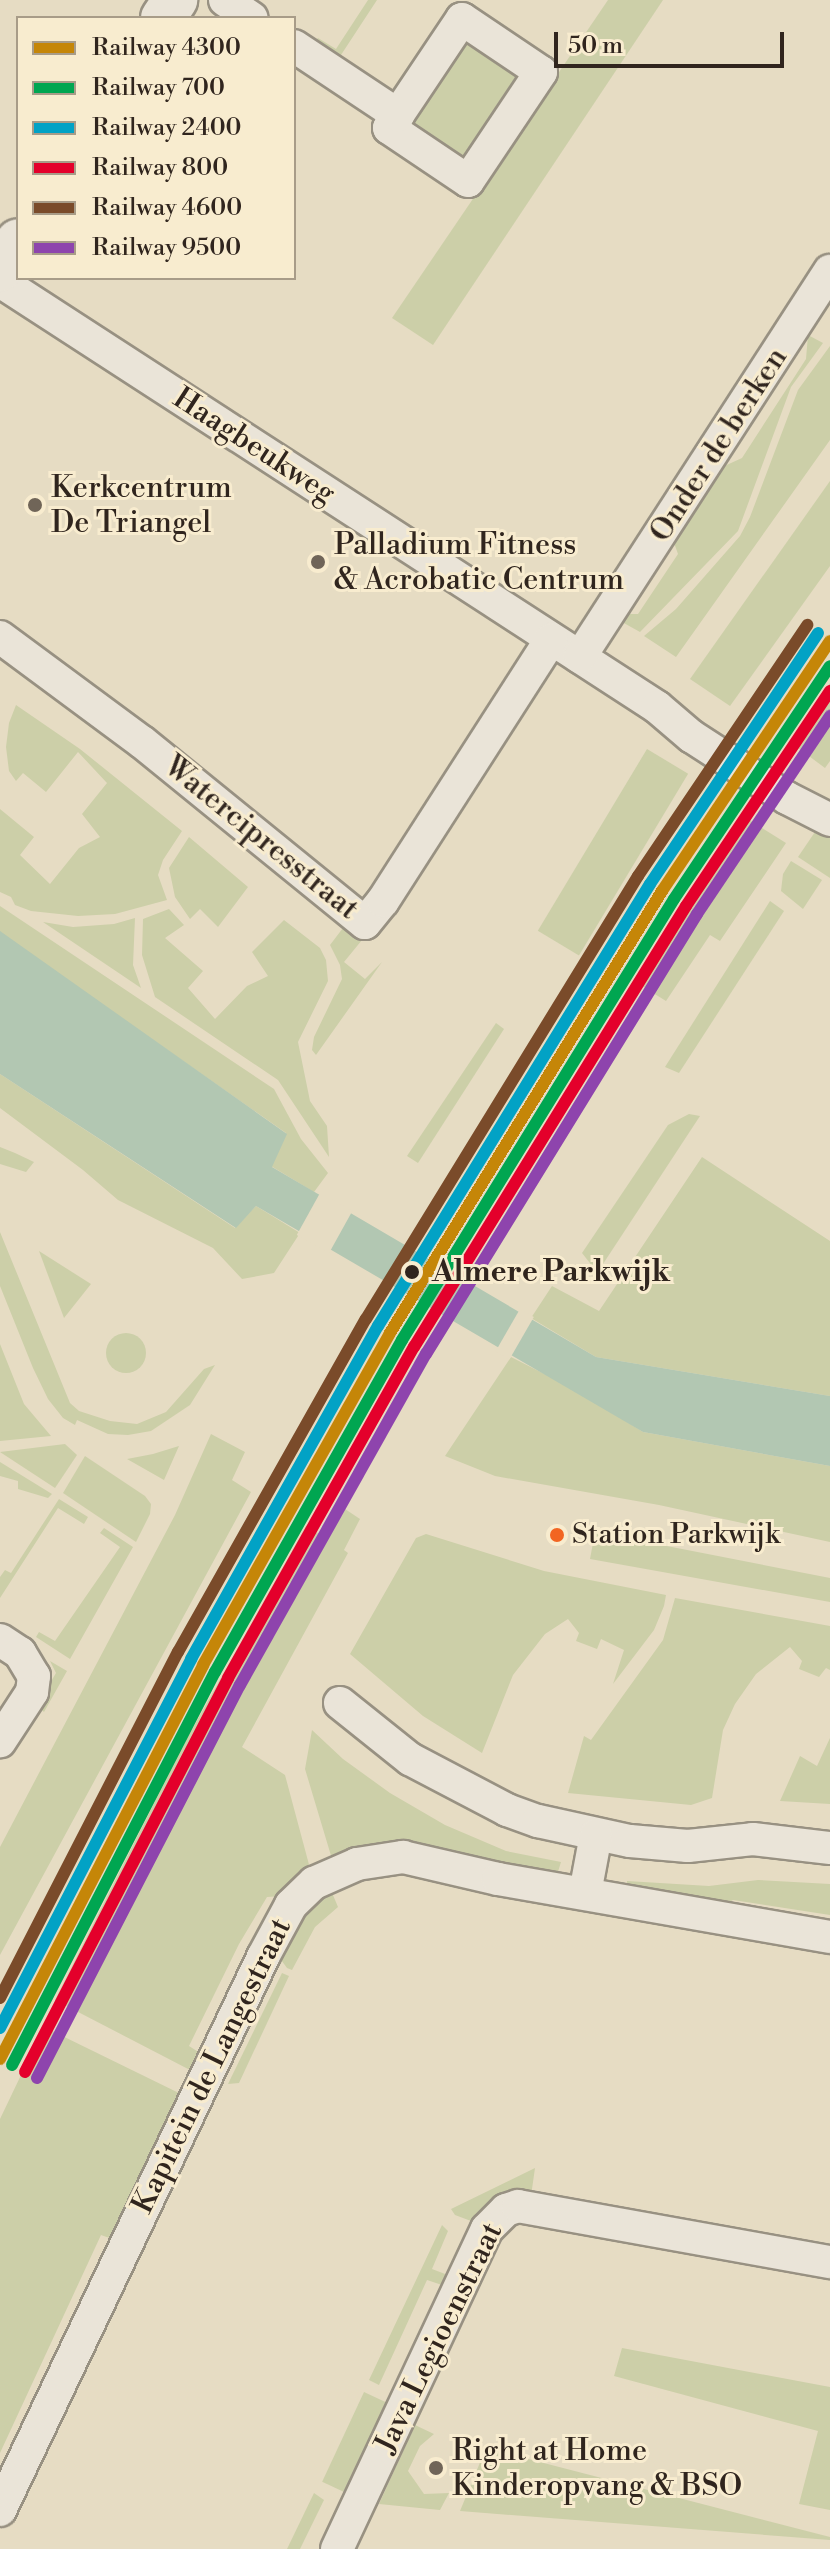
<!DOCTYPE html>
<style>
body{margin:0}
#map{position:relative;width:830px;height:2549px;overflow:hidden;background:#e6dcc3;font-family:"Libre Bodoni",serif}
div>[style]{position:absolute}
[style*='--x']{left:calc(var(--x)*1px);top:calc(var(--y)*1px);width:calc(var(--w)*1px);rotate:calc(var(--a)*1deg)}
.green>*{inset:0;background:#cccfa8;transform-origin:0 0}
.round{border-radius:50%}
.water>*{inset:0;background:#b2c7b2}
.pier>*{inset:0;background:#e6dcc3;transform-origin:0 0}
.roads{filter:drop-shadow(2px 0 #989182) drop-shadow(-2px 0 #989182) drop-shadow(0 2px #989182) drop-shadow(0 -2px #989182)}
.street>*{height:32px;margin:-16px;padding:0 16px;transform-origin:16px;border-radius:16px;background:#eae4d8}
.secondary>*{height:44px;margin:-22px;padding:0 22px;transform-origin:22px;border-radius:22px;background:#eae4d8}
.rail-1>*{height:12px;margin:-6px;padding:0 6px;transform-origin:6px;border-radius:6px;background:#c58608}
.rail-2>*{height:12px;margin:-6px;padding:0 6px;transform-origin:6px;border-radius:6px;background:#00a651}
.rail-3>*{height:12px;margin:-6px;padding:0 6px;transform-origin:6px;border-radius:6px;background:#02a2c5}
.rail-4>*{height:12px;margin:-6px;padding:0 6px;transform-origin:6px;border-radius:6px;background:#e4002b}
.rail-5>*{height:12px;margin:-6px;padding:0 6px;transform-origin:6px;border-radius:6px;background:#7a4b2a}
.rail-6>*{height:12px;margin:-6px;padding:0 6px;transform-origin:6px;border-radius:6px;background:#8e44ad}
.dots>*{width:22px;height:22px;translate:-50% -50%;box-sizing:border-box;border:4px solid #f8eccf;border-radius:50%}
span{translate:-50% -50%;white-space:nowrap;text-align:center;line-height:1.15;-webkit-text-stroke:6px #f8eccf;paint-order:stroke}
.bus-label{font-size:28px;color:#30251e}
.left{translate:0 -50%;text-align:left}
.street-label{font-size:30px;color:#30251e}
.poi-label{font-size:30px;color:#30251e}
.stop-label{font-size:30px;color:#30251e;font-weight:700}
.legend{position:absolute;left:16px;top:16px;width:280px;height:264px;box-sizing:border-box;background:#f8eccf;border:2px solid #a89c88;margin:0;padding:10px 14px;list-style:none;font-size:24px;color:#30251e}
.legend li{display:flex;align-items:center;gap:16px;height:40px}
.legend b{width:40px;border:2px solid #a89c88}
.scale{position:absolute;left:554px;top:32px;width:230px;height:36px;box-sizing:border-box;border:4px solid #30251e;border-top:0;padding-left:10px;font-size:24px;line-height:28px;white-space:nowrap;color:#30251e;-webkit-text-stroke:6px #f8eccf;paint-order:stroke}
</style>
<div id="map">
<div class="green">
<div style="clip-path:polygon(368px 0,377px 0,339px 58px,315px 41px,318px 38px,336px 49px)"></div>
<div style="clip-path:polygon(608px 0,663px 0,433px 345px,392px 318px)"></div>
<div style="left:467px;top:38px;width:70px;height:103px;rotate:34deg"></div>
<div style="clip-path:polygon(808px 335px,823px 343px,791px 387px,738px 531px,640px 632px,622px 622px,627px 614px,638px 614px,678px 554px,673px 540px,720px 468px,742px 458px,806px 359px)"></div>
<div style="clip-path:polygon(830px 346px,830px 440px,676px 657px,644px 636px,676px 609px,740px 536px,750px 517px,798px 390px)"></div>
<div style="clip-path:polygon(830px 481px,830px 566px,730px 706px,690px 679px)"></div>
<div style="clip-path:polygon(830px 683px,830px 761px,825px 768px,790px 742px)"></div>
<div style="clip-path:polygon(16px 705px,80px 749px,182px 831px,163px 860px,158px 875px,167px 900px,115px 914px,78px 916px,31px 911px,15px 905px,11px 897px,0 892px,0 809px,34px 837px,20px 855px,50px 884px,79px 848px,100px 837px,82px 814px,107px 783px,78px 752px,46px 792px,23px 773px,16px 781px,9px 771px,6px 747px,9px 723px)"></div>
<div style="left:647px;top:749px;width:48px;height:212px;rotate:31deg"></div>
<div style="clip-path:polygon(743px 816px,786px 843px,720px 941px,710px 935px,666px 1001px,637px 983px)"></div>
<div style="clip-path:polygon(817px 829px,830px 837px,830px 878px,798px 857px)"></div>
<div style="clip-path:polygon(189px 837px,248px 887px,218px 927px,200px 909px,190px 919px,175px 897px,169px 868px)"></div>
<div style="clip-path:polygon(791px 861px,822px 880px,803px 909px,781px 891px,783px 874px)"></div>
<div style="clip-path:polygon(770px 901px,784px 911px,679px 1073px,665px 1067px)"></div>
<div style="clip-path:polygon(0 906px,274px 1089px,301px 1139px,328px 1173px,314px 1192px,271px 1166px,286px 1133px,0 933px)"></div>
<div style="clip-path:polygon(169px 909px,184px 925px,165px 938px,203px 971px,188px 988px,215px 1019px,247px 986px,268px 976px,252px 952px,284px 920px,320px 948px,326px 960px,328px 981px,298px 1042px,310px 1101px,327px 1126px,329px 1157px,278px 1080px,155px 997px,142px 955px,143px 919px)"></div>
<div style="clip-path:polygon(135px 918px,133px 965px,141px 988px,43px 922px,73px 927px,114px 924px)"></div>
<div style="clip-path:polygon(346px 924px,362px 940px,344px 962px,365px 979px,382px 962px,316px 1055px,312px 1050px,314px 1037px,342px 979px,340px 965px,330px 945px)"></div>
<div style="clip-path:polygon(496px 1023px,504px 1029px,418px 1163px,407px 1156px)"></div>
<div style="clip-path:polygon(0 1074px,235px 1228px,256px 1206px,300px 1233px,274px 1273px,242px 1279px,213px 1248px,118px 1200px,83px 1170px,0 1108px)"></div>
<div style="clip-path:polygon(689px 1114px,700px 1116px,603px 1264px,593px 1267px,582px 1253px,668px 1125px)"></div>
<div style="clip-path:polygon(0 1147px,15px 1153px,34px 1162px,26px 1172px,0 1164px)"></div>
<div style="clip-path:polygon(702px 1157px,830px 1241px,830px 1396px,596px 1357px,531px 1318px,552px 1286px,599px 1311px)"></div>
<div style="clip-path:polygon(0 1232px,70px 1403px,79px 1411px,110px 1421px,137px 1424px,166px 1412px,204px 1369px,215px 1365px,190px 1405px,151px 1431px,128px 1435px,108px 1434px,77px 1420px,75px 1425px,63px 1418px,48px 1399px,33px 1368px,0 1286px)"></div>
<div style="clip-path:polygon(39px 1251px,91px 1284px,64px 1318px)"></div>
<div class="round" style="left:106px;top:1333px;width:40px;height:40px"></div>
<div style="clip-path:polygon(0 1344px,24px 1404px,51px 1436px,0 1441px)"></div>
<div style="clip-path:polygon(511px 1357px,572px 1388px,643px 1432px,830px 1466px,830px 1542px,659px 1505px,495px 1476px,445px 1456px)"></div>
<div style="clip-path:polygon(211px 1434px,245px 1452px,232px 1480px,251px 1492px,0 1955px,0 1847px,175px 1515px)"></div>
<div style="clip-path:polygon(65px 1444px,77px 1455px,55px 1488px,0 1452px)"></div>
<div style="clip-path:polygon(179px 1446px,164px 1480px,127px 1459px,153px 1454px)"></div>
<div style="clip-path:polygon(85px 1456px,145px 1496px,151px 1504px,150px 1514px,136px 1542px,63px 1493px)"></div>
<div style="clip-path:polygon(0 1462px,52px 1494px,48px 1498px,18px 1489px,18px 1481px,0 1476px)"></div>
<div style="clip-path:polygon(59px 1499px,88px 1517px,84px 1524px,58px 1508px,0 1598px,0 1577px,5px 1570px,11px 1573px)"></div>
<div style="clip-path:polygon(342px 1507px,360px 1519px,344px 1550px,348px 1553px,242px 1747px,285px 1775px,311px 1872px,284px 1896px,267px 1897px,239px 1944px,189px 2046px,200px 2053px,199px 2066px,190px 2070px,55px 2000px,185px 1742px,306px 1526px,324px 1537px)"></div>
<div style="clip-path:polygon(104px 1528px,133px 1547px,70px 1659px,36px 1637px,39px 1632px,55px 1641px,120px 1547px,100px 1533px)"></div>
<div style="clip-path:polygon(595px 1532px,830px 1578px,830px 1602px,590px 1559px)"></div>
<div style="clip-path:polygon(426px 1534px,544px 1571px,666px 1595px,664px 1606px,654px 1630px,613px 1684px,624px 1650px,601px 1639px,597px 1649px,576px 1641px,579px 1633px,568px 1619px,545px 1634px,513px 1675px,482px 1753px,423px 1716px,350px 1654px,416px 1538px)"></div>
<div style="clip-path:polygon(675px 1598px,830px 1626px,830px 1670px,826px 1668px,819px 1677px,799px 1669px,802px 1661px,790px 1647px,756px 1674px,735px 1704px,723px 1730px,712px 1798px,691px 1805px,568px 1793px,584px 1736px,591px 1740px,663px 1640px)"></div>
<div style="clip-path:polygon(50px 1661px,67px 1671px,44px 1712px,37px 1705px,56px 1673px)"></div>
<div style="clip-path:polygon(312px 1730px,343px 1759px,390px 1793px,445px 1825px,506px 1851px,561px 1862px,557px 1875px,357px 1847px,332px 1859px,305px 1769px)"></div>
<div style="clip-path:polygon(830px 1738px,830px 1804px,780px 1801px,800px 1756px,817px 1766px)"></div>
<div style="clip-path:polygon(758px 1880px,830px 1884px,830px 1915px,733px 1900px,721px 1906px,627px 1890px,627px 1881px,709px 1886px)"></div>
<div style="clip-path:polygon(330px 1888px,338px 1907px,315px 1927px,292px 1970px,287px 1968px,276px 1953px,293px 1922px)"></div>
<div style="clip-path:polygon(282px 1973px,289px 1976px,239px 2083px,228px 2084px)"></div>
<div style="clip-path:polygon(44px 2027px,185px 2096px,115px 2240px,101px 2235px,0 2453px,0 2119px)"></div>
<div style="clip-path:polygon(535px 2168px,531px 2196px,501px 2195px,487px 2206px,479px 2224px,455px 2215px,451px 2209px)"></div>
<div style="clip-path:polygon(442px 2225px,448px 2231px,432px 2269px,453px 2277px,448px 2287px,427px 2280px,379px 2385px,369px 2380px)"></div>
<div style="clip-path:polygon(622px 2348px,830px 2387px,830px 2510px,799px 2504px,818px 2431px,614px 2376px)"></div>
<div style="left:364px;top:2392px;width:33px;height:99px;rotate:25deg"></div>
<div style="clip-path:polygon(415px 2425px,434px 2434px,420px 2446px,408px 2471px,424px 2494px,449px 2493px,440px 2510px,379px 2504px)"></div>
<div style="clip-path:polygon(486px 2448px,830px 2537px,830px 2540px,460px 2511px)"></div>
<div style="clip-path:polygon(314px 2493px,324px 2500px,300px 2549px,287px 2549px)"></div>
</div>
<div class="water">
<div style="clip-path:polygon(0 931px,287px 1134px,272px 1167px,596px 1357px,830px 1396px,830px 1466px,643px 1432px,256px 1206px,236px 1228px,0 1074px)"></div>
</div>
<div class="pier">
<div style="left:320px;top:1193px;width:37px;height:48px;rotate:29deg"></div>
<div style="left:520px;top:1309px;width:16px;height:49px;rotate:30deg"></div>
</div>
<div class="roads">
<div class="street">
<div style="--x:225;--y:0;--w:32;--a:34"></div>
<div style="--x:462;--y:19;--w:95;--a:33.9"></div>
<div style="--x:541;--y:72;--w:131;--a:123.8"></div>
<div style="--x:468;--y:181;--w:95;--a:-146.1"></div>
<div style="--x:389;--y:128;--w:131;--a:-56.2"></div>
<div style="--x:294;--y:46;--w:125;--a:33.6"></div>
<div style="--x:0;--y:281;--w:783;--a:32.96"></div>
<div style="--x:657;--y:707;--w:45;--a:40.5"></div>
<div style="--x:691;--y:736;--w:114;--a:32.9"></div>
<div style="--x:787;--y:798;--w:48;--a:27.1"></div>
<div style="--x:0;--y:637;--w:177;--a:36.5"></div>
<div style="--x:142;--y:742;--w:287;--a:39.1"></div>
<div style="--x:365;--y:923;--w:28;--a:-51"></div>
<div style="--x:383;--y:901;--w:311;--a:-57.3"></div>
<div style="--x:580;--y:657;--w:460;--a:-57.1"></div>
<div style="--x:0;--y:1640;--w:24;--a:33"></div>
<div style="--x:20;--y:1653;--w:27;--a:59"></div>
<div style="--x:34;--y:1676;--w:16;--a:97"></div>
<div style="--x:32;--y:1692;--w:59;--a:123.1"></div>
<div style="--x:340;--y:1703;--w:90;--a:38.7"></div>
<div style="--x:410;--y:1759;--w:110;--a:27.7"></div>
<div style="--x:507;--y:1810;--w:33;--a:20"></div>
<div style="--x:538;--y:1821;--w:94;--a:12.3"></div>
<div style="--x:630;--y:1841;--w:58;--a:4.9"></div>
<div style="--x:688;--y:1846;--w:65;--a:-6.1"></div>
<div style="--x:753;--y:1839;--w:78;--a:6.7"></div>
<div style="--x:585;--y:1893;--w:59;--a:-79.3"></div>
<div style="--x:0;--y:2510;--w:612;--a:-64.56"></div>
<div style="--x:263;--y:1957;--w:59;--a:-61.7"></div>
<div style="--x:291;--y:1905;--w:32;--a:-44"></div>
<div style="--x:314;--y:1883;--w:47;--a:-23.8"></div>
<div style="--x:357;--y:1864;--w:47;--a:-8.7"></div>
<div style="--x:403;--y:1857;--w:98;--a:13"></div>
<div style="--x:498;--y:1879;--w:337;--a:9.9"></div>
<div style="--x:337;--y:2549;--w:353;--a:-64.9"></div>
<div style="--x:487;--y:2229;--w:27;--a:-45"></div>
<div style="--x:506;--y:2210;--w:13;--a:-18"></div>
<div style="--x:518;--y:2206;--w:317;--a:10.2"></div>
</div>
<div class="secondary">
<div style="--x:163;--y:18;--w:22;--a:-56"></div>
<div style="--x:0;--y:269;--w:33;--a:-57"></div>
</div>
</div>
<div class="rail-1">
<div style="--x:0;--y:2059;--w:443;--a:-62.7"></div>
<div style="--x:203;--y:1665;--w:381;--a:-60.6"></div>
<div style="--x:390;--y:1333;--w:519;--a:-58.39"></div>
<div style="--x:662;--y:891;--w:301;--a:-56.1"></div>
</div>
<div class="rail-2">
<div style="--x:12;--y:2065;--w:442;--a:-62.7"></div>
<div style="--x:215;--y:1672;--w:381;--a:-60.6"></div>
<div style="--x:402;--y:1340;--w:518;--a:-58.33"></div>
<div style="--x:674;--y:899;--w:280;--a:-56.2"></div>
</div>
<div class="rail-3">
<div style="--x:0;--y:2028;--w:416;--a:-62.6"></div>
<div style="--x:191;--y:1659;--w:382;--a:-60.7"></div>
<div style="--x:378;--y:1326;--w:519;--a:-58.39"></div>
<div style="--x:650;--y:884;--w:302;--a:-56.2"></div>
</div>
<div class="rail-4">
<div style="--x:25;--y:2072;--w:443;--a:-62.7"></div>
<div style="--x:228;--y:1678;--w:380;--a:-60.7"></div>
<div style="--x:414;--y:1347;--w:518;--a:-58.33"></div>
<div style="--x:686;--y:906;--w:259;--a:-56.2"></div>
</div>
<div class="rail-5">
<div style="--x:0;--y:1998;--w:389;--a:-62.8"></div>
<div style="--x:178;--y:1652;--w:382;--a:-60.6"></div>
<div style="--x:366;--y:1319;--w:520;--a:-58.45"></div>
<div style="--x:638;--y:876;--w:303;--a:-56"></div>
</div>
<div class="rail-6">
<div style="--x:37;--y:2078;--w:442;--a:-62.7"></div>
<div style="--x:240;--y:1685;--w:380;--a:-60.7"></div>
<div style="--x:426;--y:1354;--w:517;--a:-58.37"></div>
<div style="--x:697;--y:914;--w:239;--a:-56.1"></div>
</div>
<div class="dots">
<div style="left:35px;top:505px;background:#706558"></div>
<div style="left:318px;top:562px;background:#706558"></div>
<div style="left:412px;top:1272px;background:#30251e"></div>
<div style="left:557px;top:1535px;background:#f26522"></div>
<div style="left:436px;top:2468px;background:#706558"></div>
</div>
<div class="bus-label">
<span class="left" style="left:572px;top:1535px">Station Parkwijk</span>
</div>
<div class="street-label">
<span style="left:719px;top:445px;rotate:-57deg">Onder de berken</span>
<span style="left:254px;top:446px;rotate:33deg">Haagbeukweg</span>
<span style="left:261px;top:838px;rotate:39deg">Watercipresstraat</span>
<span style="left:212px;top:2066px;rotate:-64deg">Kapitein de Langestraat</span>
<span style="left:439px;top:2338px;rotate:-64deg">Java Legioenstraat</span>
</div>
<div class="poi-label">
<span class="left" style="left:51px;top:505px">Kerkcentrum<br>De Triangel</span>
<span class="left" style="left:334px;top:562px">Palladium Fitness<br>&amp; Acrobatic Centrum</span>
<span class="left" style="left:452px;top:2468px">Right at Home<br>Kinderopvang &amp; BSO</span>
</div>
<div class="stop-label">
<span class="left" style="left:432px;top:1272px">Almere Parkwijk</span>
</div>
<ul class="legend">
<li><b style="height:10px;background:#c58608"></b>Railway 4300</li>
<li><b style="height:10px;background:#00a651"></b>Railway 700</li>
<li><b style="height:10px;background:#02a2c5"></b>Railway 2400</li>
<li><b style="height:10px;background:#e4002b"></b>Railway 800</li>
<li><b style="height:10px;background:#7a4b2a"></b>Railway 4600</li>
<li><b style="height:10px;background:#8e44ad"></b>Railway 9500</li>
</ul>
<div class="scale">50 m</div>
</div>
